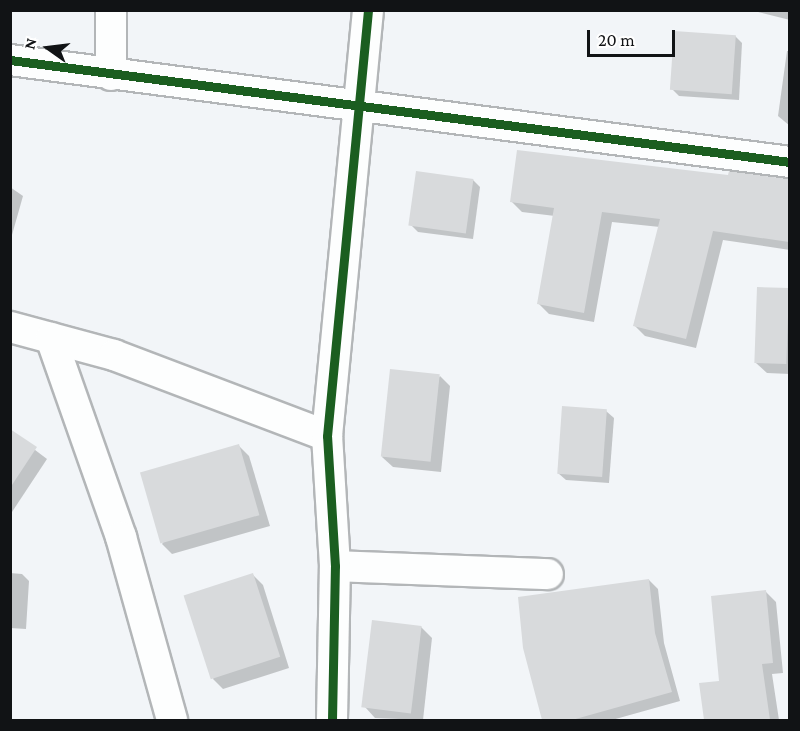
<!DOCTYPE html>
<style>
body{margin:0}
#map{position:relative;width:800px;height:731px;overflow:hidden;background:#f2f5f8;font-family:"Crimson Pro",serif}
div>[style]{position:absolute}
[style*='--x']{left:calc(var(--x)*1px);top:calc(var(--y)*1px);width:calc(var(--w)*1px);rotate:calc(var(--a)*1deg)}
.shadow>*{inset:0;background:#0003}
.building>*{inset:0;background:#d8dadc;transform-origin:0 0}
.roads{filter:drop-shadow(2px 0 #b3b6b8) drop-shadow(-2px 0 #b3b6b8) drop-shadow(0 2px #b3b6b8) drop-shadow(0 -2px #b3b6b8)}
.minor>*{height:30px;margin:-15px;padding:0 15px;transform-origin:15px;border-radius:15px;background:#fdfefe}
.cycleway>*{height:9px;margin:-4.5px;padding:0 4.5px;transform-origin:4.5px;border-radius:4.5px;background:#1b5e20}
span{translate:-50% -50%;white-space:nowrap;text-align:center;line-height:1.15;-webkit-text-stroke:4.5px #fff;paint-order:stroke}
.frame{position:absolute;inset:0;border:12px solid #111315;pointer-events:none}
.north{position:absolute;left:18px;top:18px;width:60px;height:60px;-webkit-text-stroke:4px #fff;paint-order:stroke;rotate:284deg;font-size:16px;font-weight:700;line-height:24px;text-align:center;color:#111315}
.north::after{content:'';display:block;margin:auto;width:21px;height:27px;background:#111315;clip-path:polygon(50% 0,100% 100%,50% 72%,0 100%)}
.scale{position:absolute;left:587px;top:30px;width:88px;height:27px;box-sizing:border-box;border:3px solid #111315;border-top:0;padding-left:8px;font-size:18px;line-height:21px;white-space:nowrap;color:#111315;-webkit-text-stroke:4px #fff;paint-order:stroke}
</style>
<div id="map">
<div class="shadow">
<div style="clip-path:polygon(750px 10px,790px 10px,790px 20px)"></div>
<div style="clip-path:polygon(735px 36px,742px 43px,739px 100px,679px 96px,672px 89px)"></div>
<div style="clip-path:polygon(787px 51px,790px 51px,790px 126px,778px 116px)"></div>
<div style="clip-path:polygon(730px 173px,790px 180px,790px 250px,723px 240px,696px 348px,645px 336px,635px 326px,660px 227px,612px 222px,594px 322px,549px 314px,539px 304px,555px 216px,522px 212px,512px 202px,730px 177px)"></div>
<div style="clip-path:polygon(473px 180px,480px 187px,473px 239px,418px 232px,411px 225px)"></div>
<div style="clip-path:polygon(10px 187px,23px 196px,10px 242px)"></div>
<div style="clip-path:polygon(758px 289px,790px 289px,790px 374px,767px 373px,756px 363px)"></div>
<div style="clip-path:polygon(440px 376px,450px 386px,441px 472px,393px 467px,382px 457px)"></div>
<div style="clip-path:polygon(606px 411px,614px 418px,609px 483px,566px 480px,558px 473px)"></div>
<div style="clip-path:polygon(10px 431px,47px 459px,10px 515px)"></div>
<div style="clip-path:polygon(239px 446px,249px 456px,270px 526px,172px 554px,162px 544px)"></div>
<div style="clip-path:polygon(10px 573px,22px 574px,29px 581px,26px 629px,10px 628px)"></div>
<div style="clip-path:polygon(252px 574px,263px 585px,289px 668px,223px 689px,213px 679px)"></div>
<div style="clip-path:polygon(649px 580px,658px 589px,664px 643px,680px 701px,612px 720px,544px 720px,524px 648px)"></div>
<div style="clip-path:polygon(766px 592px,776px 602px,783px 673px,772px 674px,779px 720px,706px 720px,701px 685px,721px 682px)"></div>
<div style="clip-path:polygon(421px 627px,432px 638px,423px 720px,375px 718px,365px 707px)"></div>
</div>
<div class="building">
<div style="left:674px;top:31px;width:62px;height:59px;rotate:4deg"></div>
<div style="clip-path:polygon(517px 150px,728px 175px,729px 171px,789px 179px,789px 242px,713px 231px,686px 339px,633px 326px,660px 219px,602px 212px,584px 313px,537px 304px,554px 208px,510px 202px)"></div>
<div style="left:416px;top:171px;width:58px;height:55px;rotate:8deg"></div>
<div style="left:757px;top:287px;width:32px;height:76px;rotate:2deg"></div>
<div style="left:390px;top:369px;width:50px;height:88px;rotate:6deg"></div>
<div style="left:562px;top:406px;width:45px;height:68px;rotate:4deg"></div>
<div style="clip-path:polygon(10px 429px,37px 447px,10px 488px)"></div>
<div style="left:239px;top:444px;width:74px;height:103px;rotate:74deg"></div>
<div style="left:253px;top:573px;width:88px;height:73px;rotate:72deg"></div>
<div style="clip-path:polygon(649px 579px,655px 633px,672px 692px,572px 720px,542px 720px,523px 648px,518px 597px)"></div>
<div style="clip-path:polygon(766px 590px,773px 663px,762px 664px,770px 720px,704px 720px,699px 683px,719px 681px,711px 596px)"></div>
<div style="left:372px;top:620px;width:50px;height:88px;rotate:7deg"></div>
</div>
<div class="roads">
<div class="minor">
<div style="--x:111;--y:10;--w:65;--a:90"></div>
<div style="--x:10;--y:60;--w:787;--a:7.45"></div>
<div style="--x:10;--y:327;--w:108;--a:15.1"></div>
<div style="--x:114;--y:355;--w:228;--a:20.8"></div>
<div style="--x:51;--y:338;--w:211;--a:70.6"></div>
<div style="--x:121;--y:537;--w:190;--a:74.4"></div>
<div style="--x:335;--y:566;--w:213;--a:2.2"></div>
<div style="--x:332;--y:720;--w:154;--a:-88.9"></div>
<div style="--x:335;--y:566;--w:130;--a:-93.5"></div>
<div style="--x:327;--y:436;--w:428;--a:-84.5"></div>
</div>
</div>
<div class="cycleway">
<div style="--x:10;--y:60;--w:787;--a:7.45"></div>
<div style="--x:332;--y:720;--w:154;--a:-88.9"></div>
<div style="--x:335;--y:566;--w:130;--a:-93.5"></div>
<div style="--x:327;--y:436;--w:428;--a:-84.5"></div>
</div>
<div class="frame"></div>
<div class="north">N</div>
<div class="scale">20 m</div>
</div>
